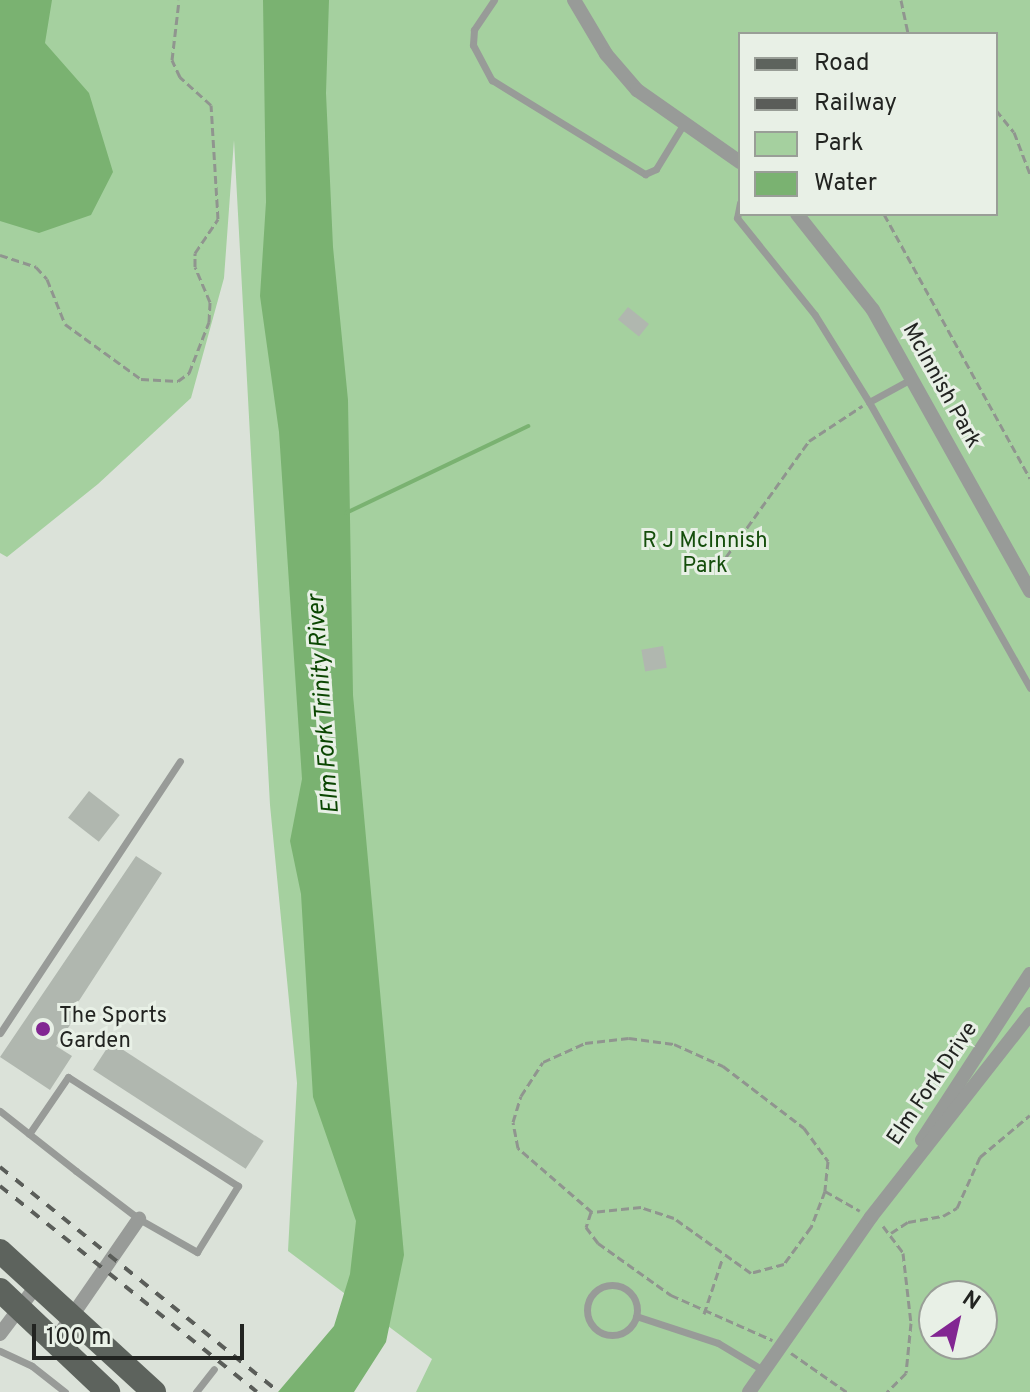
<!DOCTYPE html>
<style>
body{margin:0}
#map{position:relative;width:1030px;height:1392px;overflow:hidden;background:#dbe2d9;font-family:Overpass,sans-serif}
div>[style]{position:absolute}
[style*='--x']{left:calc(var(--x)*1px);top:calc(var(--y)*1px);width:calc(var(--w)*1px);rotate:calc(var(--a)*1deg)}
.green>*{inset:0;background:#a5d09f}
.water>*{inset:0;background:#7ab271}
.stream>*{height:4px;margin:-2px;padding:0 2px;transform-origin:2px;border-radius:2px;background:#7ab271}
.building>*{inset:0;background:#b0b7af;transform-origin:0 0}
.path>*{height:3px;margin-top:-1.5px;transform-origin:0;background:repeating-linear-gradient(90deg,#90958f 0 8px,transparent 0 12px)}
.lane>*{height:7px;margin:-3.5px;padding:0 3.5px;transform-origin:3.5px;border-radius:3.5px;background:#989b98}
.lane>.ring{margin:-3.5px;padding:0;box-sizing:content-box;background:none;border:7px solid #989b98;border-radius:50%}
.street>*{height:14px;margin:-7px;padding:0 7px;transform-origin:7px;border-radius:7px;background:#989b98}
.primary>*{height:24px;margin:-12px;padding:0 12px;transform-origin:12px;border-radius:12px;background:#5d635d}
.rail>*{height:4px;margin-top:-2px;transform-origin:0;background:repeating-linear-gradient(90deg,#5a5d59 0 10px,transparent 0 20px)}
.dots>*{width:22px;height:22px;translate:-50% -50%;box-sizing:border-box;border:4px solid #e8f0e6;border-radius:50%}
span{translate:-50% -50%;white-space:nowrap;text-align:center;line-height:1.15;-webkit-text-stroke:6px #e8f0e6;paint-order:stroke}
.street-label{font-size:22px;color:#222421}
.park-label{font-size:22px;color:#154e0c}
.poi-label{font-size:22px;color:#222421}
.left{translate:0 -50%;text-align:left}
.water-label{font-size:24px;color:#0a4601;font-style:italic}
.legend{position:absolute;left:738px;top:32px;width:260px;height:184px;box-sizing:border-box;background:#e8f0e6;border:2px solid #999e97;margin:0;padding:10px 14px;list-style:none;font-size:24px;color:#222421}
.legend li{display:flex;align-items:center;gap:16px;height:40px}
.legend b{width:40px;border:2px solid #999e97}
.north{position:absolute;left:918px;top:1280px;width:80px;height:80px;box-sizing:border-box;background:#e8f0e6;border:2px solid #999e97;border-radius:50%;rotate:34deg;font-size:22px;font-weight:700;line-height:32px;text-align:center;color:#222421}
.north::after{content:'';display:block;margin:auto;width:28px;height:36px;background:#822692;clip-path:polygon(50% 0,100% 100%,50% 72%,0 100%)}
.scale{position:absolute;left:32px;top:1324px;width:212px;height:36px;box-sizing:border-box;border:4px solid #222421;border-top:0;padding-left:10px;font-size:24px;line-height:28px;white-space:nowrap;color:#222421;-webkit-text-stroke:6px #e8f0e6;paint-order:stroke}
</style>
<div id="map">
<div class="green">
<div style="clip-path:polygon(evenodd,0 0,1030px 0,1030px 1392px,416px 1392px,432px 1359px,288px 1251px,297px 1083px,270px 805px,234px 140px,224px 278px,191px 398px,98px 484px,7px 557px,0 553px,0 0,740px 34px,996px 34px,996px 214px,740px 214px,740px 34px,0 0,934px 1296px,982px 1296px,982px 1344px,934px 1344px,934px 1296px)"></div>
</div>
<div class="water">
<div style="clip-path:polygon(0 0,52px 0,45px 43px,89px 93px,113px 172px,91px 215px,39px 233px,0 221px)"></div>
<div style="clip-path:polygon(263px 0,329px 0,326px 93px,333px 247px,348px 400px,353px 695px,404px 1255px,386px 1342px,354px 1392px,278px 1392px,334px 1326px,350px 1274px,356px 1221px,313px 1097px,301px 894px,290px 841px,302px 779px,279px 432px,260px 296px,266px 202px)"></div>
</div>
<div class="stream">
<div style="--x:346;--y:513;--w:202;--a:-25.5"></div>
</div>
<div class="building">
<div style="left:628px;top:307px;width:27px;height:16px;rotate:39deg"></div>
<div style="left:663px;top:646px;width:22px;height:22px;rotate:80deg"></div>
<div style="left:89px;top:791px;width:39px;height:34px;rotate:38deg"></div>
<div style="clip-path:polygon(136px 856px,162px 873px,73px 1010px,78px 1013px,56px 1046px,72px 1056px,50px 1090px,0 1057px)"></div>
<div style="left:111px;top:1042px;width:182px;height:33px;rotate:33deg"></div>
</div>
<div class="path">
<div style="--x:901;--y:0;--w:35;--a:78"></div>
<div style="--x:996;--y:110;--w:28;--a:51"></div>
<div style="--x:1014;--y:132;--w:45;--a:69.1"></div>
<div style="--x:884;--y:214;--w:302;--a:61.1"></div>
<div style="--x:0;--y:255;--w:38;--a:18"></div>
<div style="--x:36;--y:267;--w:16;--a:47"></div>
<div style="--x:47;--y:279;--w:48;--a:68.2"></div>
<div style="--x:65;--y:324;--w:94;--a:35.9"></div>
<div style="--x:141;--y:379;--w:37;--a:3"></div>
<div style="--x:178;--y:381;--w:14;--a:-36"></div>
<div style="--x:189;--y:373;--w:55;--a:-68.6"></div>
<div style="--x:209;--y:322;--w:20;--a:-87"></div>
<div style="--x:210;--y:302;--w:38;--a:-113"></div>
<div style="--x:195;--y:267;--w:14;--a:-90"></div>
<div style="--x:195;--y:253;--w:41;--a:-55.9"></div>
<div style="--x:218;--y:219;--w:114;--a:-93.5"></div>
<div style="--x:211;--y:105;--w:42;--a:-137.9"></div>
<div style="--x:180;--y:77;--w:19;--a:-115"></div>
<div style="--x:172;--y:60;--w:60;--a:-83.3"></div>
<div style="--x:726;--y:557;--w:143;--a:-54.4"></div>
<div style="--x:809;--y:441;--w:64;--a:-33.4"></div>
<div style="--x:629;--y:1038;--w:45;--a:7.6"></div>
<div style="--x:674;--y:1044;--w:54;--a:24.2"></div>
<div style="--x:723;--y:1066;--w:102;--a:37.4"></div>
<div style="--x:804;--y:1128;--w:41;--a:54"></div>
<div style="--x:828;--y:1161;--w:30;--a:96"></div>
<div style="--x:825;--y:1191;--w:39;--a:111"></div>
<div style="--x:811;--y:1227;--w:46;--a:126.1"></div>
<div style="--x:784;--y:1264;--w:34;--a:165"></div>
<div style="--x:751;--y:1273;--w:95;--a:-144.5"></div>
<div style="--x:674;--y:1218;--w:35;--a:-162"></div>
<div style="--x:641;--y:1207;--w:49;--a:174.2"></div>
<div style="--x:592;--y:1212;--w:98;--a:-139.1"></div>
<div style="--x:518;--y:1148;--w:26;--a:-101"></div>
<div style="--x:513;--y:1122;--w:27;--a:-73"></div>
<div style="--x:521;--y:1096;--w:40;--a:-57.1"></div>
<div style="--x:543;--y:1062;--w:46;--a:-24.3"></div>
<div style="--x:585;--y:1043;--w:44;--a:-6.5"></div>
<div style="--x:825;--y:1191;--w:40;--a:29.7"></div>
<div style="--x:591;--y:1212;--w:16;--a:108"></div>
<div style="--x:586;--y:1227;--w:20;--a:53"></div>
<div style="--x:598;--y:1243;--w:90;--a:35.5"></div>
<div style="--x:671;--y:1295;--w:111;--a:24"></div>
<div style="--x:883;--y:1226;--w:34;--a:53"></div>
<div style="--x:903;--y:1253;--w:70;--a:83.5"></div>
<div style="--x:911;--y:1323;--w:50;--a:95.7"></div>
<div style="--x:906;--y:1373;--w:27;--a:135"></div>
<div style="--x:891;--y:1233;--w:20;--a:-33"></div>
<div style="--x:908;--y:1222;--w:36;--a:-10"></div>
<div style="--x:943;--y:1216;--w:16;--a:-30"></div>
<div style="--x:957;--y:1208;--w:56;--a:-65.7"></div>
<div style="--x:980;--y:1157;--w:65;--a:-40"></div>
<div style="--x:704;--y:1314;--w:60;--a:-71.6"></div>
<div style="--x:791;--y:1353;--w:68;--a:34.9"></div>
</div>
<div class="lane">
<div style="--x:494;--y:0;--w:36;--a:124"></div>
<div style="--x:474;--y:30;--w:15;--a:94"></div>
<div style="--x:473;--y:45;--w:40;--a:62"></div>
<div style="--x:492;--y:80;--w:180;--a:31.6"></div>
<div style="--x:645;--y:174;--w:12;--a:-24"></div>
<div style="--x:656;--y:169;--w:52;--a:-58.5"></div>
<div style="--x:740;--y:203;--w:15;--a:101"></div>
<div style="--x:737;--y:218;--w:124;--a:51.2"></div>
<div style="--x:815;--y:315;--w:102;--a:58.2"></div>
<div style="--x:869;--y:402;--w:48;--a:-28.7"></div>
<div style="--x:869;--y:402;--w:328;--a:60.6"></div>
<div style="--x:0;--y:1033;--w:326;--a:-56.5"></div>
<div style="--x:0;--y:1111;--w:97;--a:38.3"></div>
<div style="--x:76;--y:1171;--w:79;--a:37.3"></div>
<div style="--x:139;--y:1219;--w:67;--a:29.6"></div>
<div style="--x:197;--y:1252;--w:78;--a:-58.2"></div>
<div style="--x:238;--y:1186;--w:202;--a:-147.3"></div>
<div style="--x:68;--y:1077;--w:69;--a:124.4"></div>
<div class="ring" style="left:587px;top:1285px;width:43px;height:43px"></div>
<div style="--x:636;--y:1316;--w:86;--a:18.2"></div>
<div style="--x:718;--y:1343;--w:52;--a:31"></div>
<div style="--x:0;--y:1351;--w:35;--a:25"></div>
<div style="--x:32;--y:1366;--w:42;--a:38.2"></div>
<div style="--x:196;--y:1392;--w:29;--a:-52"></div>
</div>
<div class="street">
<div style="--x:574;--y:0;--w:63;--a:59.3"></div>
<div style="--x:606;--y:54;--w:48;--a:49.3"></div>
<div style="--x:637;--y:90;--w:126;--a:35"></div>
<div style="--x:797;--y:214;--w:122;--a:51.6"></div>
<div style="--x:873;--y:310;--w:322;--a:60.8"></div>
<div style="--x:922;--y:1140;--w:198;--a:-57"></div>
<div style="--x:0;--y:1334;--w:61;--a:-52.9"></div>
<div style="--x:54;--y:1342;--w:150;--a:-55.4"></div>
<div style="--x:749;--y:1392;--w:213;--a:-55.1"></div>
<div style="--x:871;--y:1217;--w:258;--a:-51.9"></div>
</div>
<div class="primary">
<div style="--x:0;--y:1251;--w:209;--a:42.5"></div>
<div style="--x:0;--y:1290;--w:149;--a:43.4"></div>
</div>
<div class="rail">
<div style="--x:0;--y:1167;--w:358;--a:38.9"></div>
<div style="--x:0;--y:1186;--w:329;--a:38.7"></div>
</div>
<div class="dots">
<div style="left:43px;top:1029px;background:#822692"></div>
</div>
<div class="street-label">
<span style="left:941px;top:386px;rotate:61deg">McInnish Park</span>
<span style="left:933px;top:1084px;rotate:-56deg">Elm Fork Drive</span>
</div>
<div class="park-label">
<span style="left:705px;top:554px">R J McInnish<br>Park</span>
</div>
<div class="poi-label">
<span class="left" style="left:59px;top:1029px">The Sports<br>Garden</span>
</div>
<div class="water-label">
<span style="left:325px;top:704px;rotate:-94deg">Elm Fork Trinity River</span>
</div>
<ul class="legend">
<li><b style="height:10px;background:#5d635d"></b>Road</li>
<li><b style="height:10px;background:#5a5d59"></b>Railway</li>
<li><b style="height:22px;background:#a5d09f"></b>Park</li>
<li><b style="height:22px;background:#7ab271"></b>Water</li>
</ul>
<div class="north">N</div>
<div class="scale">100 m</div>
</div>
